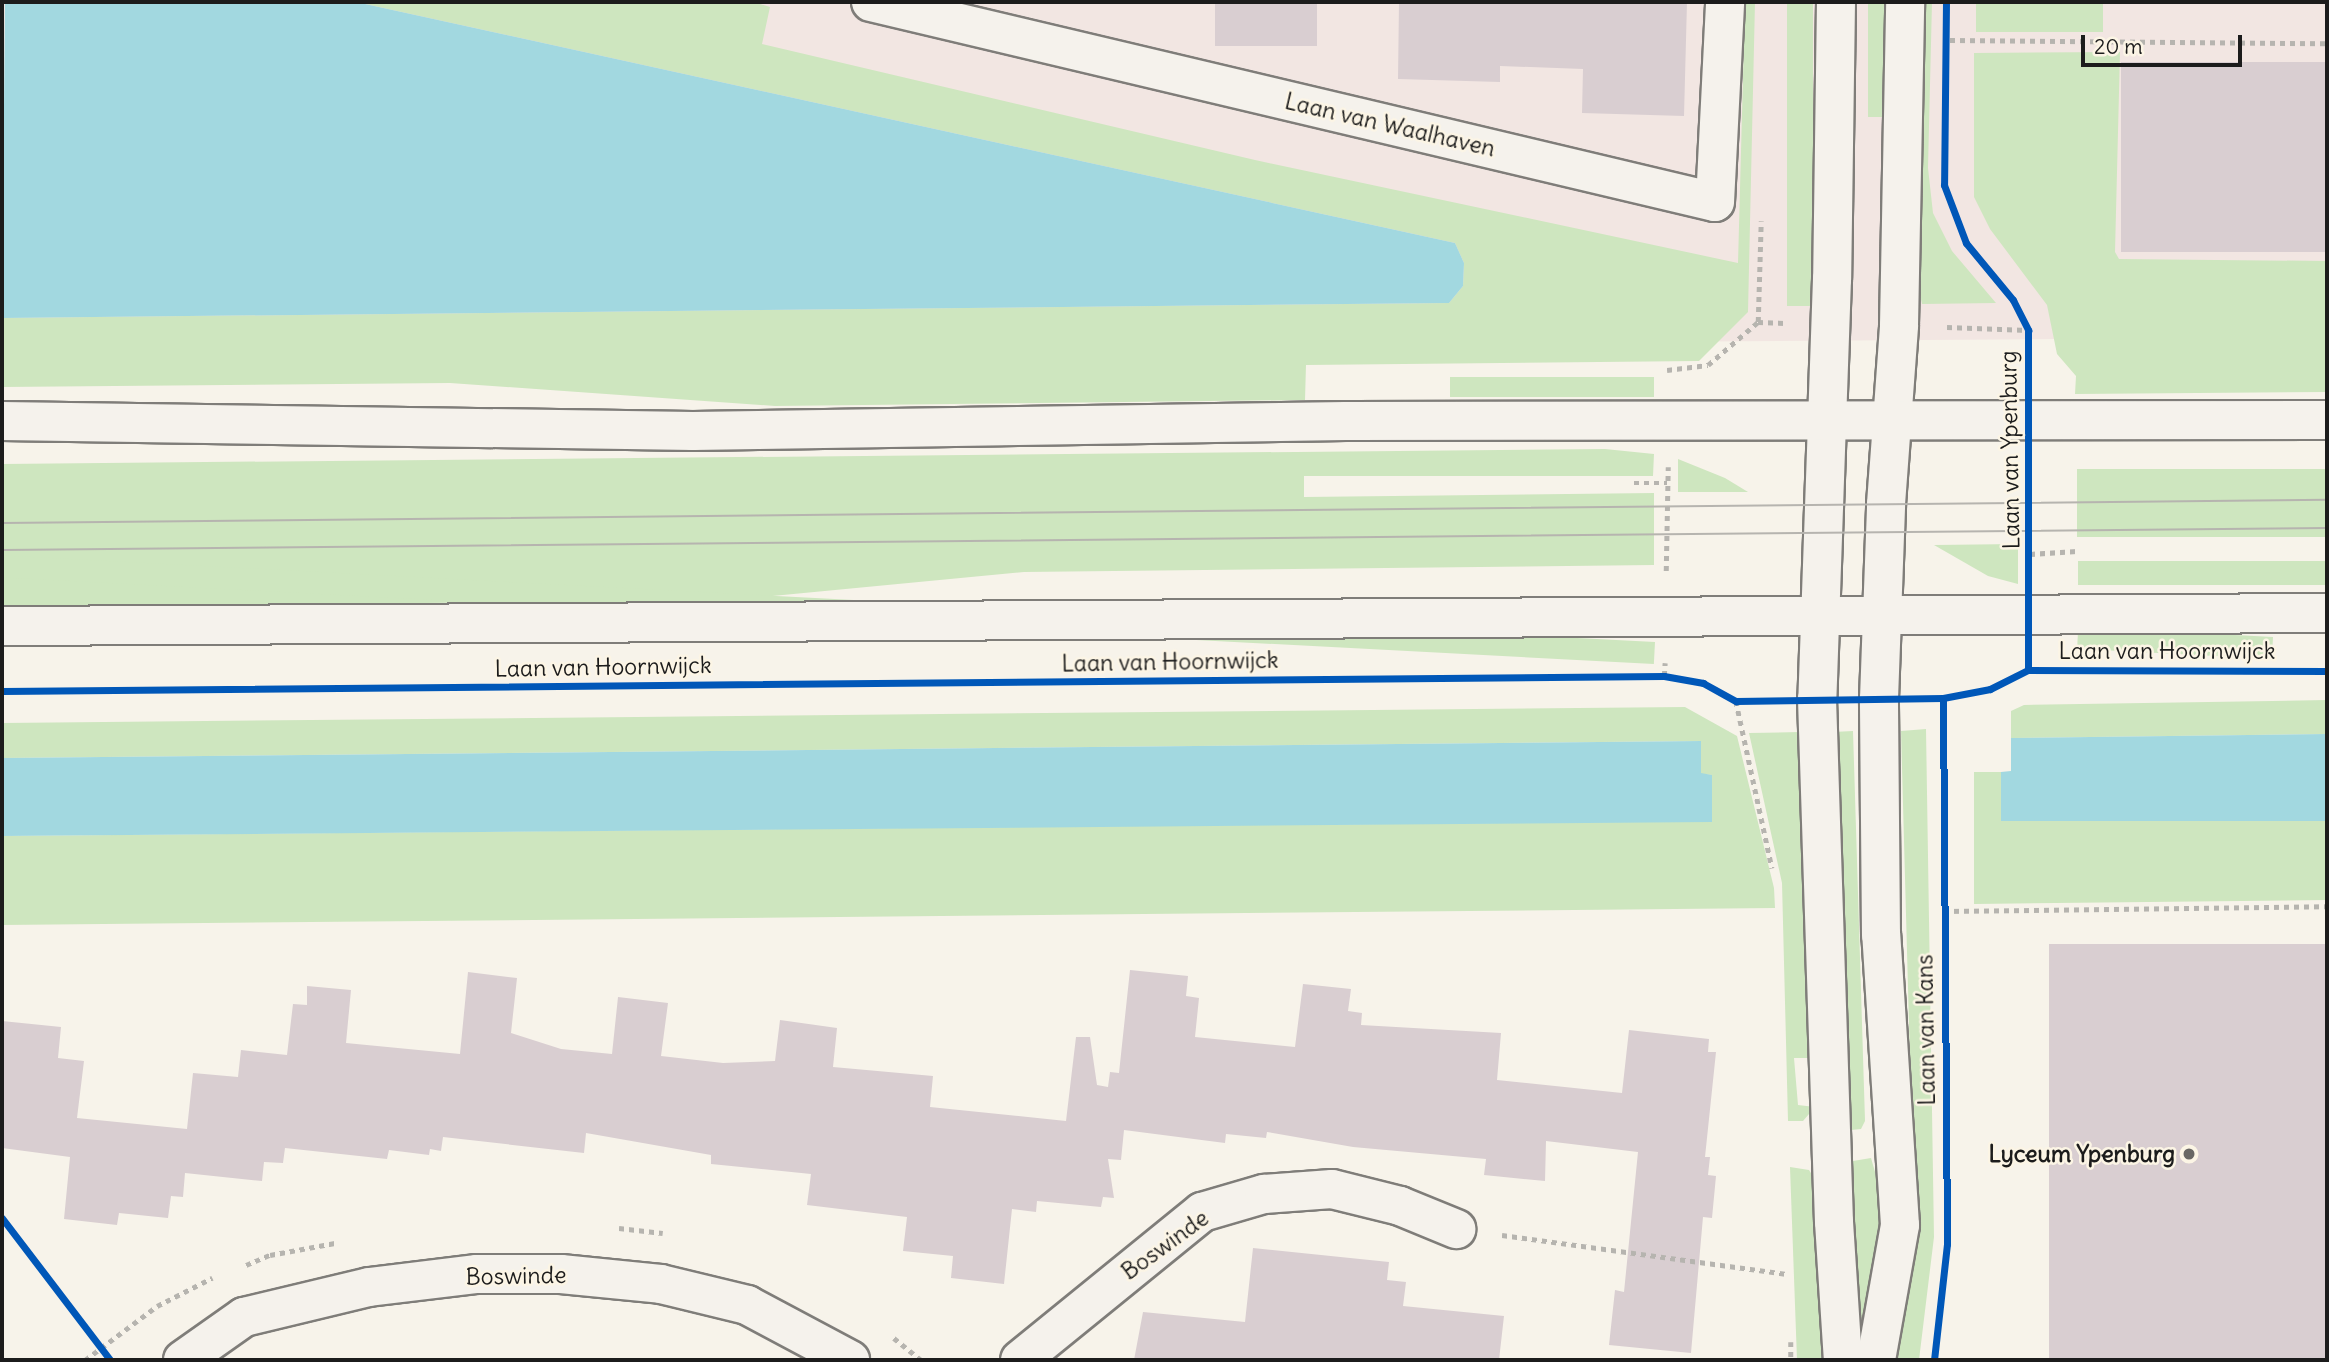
<!DOCTYPE html>
<style>
body{margin:0}
#map{position:relative;width:2329px;height:1362px;overflow:hidden;background:#f7f3ea;font-family:Delius,sans-serif}
div>[style]{position:absolute}
[style*='--x']{left:calc(var(--x)*1px);top:calc(var(--y)*1px);width:calc(var(--w)*1px);rotate:calc(var(--a)*1deg)}
.built>*{inset:0;background:#f2e6e2}
.green>*{inset:0;background:#cee6bf;transform-origin:0 0}
.water>*{inset:0;background:#a2d8e0}
.building>*{inset:0;background:#d9ced1;transform-origin:0 0}
.path>*{height:4.5px;margin-top:-2.25px;transform-origin:0;background:repeating-linear-gradient(90deg,#b6b4af 0 5px,transparent 0 10px)}
.roads{filter:drop-shadow(2px 0 #7f7d79) drop-shadow(-2px 0 #7f7d79) drop-shadow(0 2px #7f7d79) drop-shadow(0 -2px #7f7d79)}
.minor>*{height:38px;margin:-19px;padding:0 19px;transform-origin:19px;border-radius:19px;background:#f5f2ec}
.major>*{height:38px;margin:-19px;padding:0 19px;transform-origin:19px;border-radius:19px;background:#f5f2ec}
.tram>*{height:2px;margin:-1px;padding:0 1px;transform-origin:1px;border-radius:1px;background:#b6b4af}
.cycleway>*{height:7px;margin:-3.5px;padding:0 3.5px;transform-origin:3.5px;border-radius:3.5px;background:#0057b8}
.dots>*{width:19px;height:19px;translate:-50% -50%;box-sizing:border-box;border:4px solid #fcf5e5;border-radius:50%}
span{translate:-50% -50%;white-space:nowrap;text-align:center;line-height:1.15;-webkit-text-stroke:5px #fcf5e5;paint-order:stroke}
.street-label{font-size:23px;color:#1c1c1c}
.poi-label{font-size:23px;color:#1c1c1c;font-weight:700}
.right{translate:-100% -50%;text-align:right}
.frame{position:absolute;inset:0;border:4px solid #1c1c1c;pointer-events:none}
.scale{position:absolute;left:2081px;top:35px;width:161px;height:32px;box-sizing:border-box;border:4px solid #1c1c1c;border-top:0;padding-left:9px;font-size:21px;line-height:24px;white-space:nowrap;color:#1c1c1c;-webkit-text-stroke:5px #fcf5e5;paint-order:stroke}
</style>
<div id="map">
<div class="built">
<div style="clip-path:polygon(2px 2px,2327px 2px,2327px 342px,2056px 339px,2px 353px)"></div>
</div>
<div class="green">
<div style="clip-path:polygon(356px 2px,754px 2px,770px 7px,762px 44px,1255px 160px,1738px 263px,1745px 2px,1755px 2px,1748px 312px,1699px 361px,1306px 365px,1305px 400px,775px 406px,450px 383px,2px 387px,2px 318px,1449px 303px,1463px 286px,1464px 263px,1455px 243px)"></div>
<div style="left:1787px;top:2px;width:26px;height:304px"></div>
<div style="left:1868px;top:2px;width:20px;height:115px"></div>
<div style="clip-path:polygon(1919px 2px,1932px 2px,1928px 168px,1933px 213px,1952px 251px,1996px 303px,1922px 304px,1917px 280px)"></div>
<div style="left:1976px;top:2px;width:127px;height:30px"></div>
<div style="clip-path:polygon(2120px 52px,2115px 252px,2119px 259px,2327px 261px,2327px 392px,2075px 394px,2076px 376px,2057px 354px,2047px 305px,1990px 229px,1974px 197px,1974px 53px)"></div>
<div style="left:1654px;top:377px;width:20px;height:204px;rotate:90deg"></div>
<div style="clip-path:polygon(1605px 449px,1654px 454px,1653px 476px,1304px 476px,1304px 497px,1654px 493px,1654px 565px,1024px 572px,732px 600px,2px 607px,2px 464px)"></div>
<div style="clip-path:polygon(1678px 459px,1725px 478px,1748px 492px,1678px 492px)"></div>
<div style="left:2327px;top:469px;width:68px;height:250px;rotate:90deg"></div>
<div style="clip-path:polygon(2018px 544px,2018px 584px,1988px 576px,1934px 545px)"></div>
<div style="left:2327px;top:561px;width:24px;height:249px;rotate:90deg"></div>
<div style="left:2273px;top:637px;width:22px;height:195px;rotate:93deg"></div>
<div style="left:1655px;top:642px;width:22px;height:1653px;rotate:93deg"></div>
<div style="clip-path:polygon(2327px 700px,2327px 734px,2011px 738px,2011px 711px,2024px 705px)"></div>
<div style="clip-path:polygon(1685px 707px,1737px 736px,1774px 888px,1775px 908px,2px 925px,2px 836px,1712px 821px,1712px 775px,1701px 774px,1701px 741px,2px 758px,2px 723px)"></div>
<div style="clip-path:polygon(1926px 729px,1934px 1237px,1919px 1360px,1891px 1360px,1913px 1171px,1901px 731px)"></div>
<div style="clip-path:polygon(1853px 731px,1865px 1121px,1861px 1129px,1851px 1130px,1846px 1128px,1833px 732px)"></div>
<div style="clip-path:polygon(1800px 732px,1813px 1058px,1794px 1058px,1798px 1105px,1815px 1107px,1803px 1121px,1788px 1121px,1782px 883px,1749px 733px)"></div>
<div style="clip-path:polygon(1974px 772px,2001px 772px,2002px 821px,2327px 821px,2327px 900px,1974px 904px)"></div>
<div style="clip-path:polygon(1871px 1158px,1886px 1210px,1864px 1360px,1850px 1360px,1847px 1162px)"></div>
<div style="clip-path:polygon(1790px 1167px,1809px 1170px,1817px 1183px,1824px 1360px,1797px 1360px)"></div>
</div>
<div class="water">
<div style="clip-path:polygon(5px 2px,356px 2px,1455px 243px,1464px 263px,1463px 286px,1449px 303px,2px 318px)"></div>
<div style="clip-path:polygon(2327px 734px,2327px 821px,2001px 821px,2001px 772px,2011px 771px,2011px 738px)"></div>
<div style="clip-path:polygon(1701px 741px,1701px 773px,1712px 775px,1712px 822px,2px 836px,2px 758px)"></div>
</div>
<div class="building">
<div style="left:1215px;top:2px;width:102px;height:44px"></div>
<div style="clip-path:polygon(1399px 2px,1687px 2px,1684px 116px,1582px 113px,1583px 69px,1500px 66px,1500px 82px,1398px 79px)"></div>
<div style="left:2121px;top:62px;width:206px;height:190px"></div>
<div style="left:2327px;top:944px;width:416px;height:278px;rotate:90deg"></div>
<div style="clip-path:polygon(1130px 970px,1188px 976px,1186px 996px,1199px 998px,1195px 1037px,1295px 1047px,1303px 984px,1351px 989px,1348px 1011px,1362px 1013px,1361px 1025px,1501px 1033px,1497px 1080px,1622px 1093px,1629px 1030px,1709px 1039px,1708px 1052px,1716px 1052px,1705px 1157px,1710px 1157px,1708px 1175px,1716px 1176px,1712px 1218px,1703px 1217px,1691px 1353px,1609px 1345px,1615px 1290px,1624px 1292px,1638px 1152px,1546px 1141px,1545px 1181px,1484px 1175px,1486px 1159px,1353px 1147px,1267px 1132px,1266px 1138px,1226px 1134px,1225px 1143px,1124px 1130px,1121px 1160px,1108px 1159px,1114px 1198px,1103px 1197px,1101px 1207px,1037px 1201px,1036px 1212px,1012px 1209px,1004px 1284px,951px 1278px,953px 1256px,903px 1251px,907px 1217px,807px 1205px,811px 1174px,711px 1164px,711px 1155px,586px 1133px,584px 1153px,443px 1137px,441px 1151px,430px 1149px,429px 1155px,389px 1150px,387px 1159px,285px 1148px,283px 1163px,264px 1162px,262px 1181px,185px 1173px,183px 1197px,171px 1196px,168px 1218px,119px 1213px,117px 1225px,64px 1219px,70px 1157px,2px 1148px,2px 1021px,61px 1027px,58px 1058px,84px 1061px,77px 1118px,187px 1129px,193px 1073px,238px 1077px,241px 1050px,287px 1055px,293px 1004px,307px 1005px,307px 986px,351px 990px,346px 1043px,460px 1054px,468px 972px,517px 978px,511px 1033px,561px 1049px,612px 1054px,618px 997px,668px 1003px,661px 1056px,723px 1063px,775px 1061px,780px 1020px,837px 1028px,833px 1067px,933px 1076px,930px 1107px,1066px 1121px,1076px 1037px,1090px 1037px,1097px 1085px,1108px 1087px,1110px 1072px,1119px 1073px)"></div>
<div style="clip-path:polygon(1253px 1248px,1389px 1262px,1387px 1280px,1406px 1282px,1403px 1306px,1504px 1316px,1499px 1360px,1134px 1360px,1143px 1312px,1245px 1322px)"></div>
</div>
<div class="path">
<div style="--x:1950;--y:40;--w:377;--a:0.5"></div>
<div style="--x:1758;--y:322;--w:27;--a:2"></div>
<div style="--x:1947;--y:327;--w:81;--a:2.1"></div>
<div style="--x:1667;--y:370;--w:41;--a:-7"></div>
<div style="--x:1708;--y:365;--w:66;--a:-40.7"></div>
<div style="--x:1758;--y:322;--w:101;--a:-88.3"></div>
<div style="--x:1634;--y:483;--w:33;--a:0"></div>
<div style="--x:2030;--y:554;--w:47;--a:-3.7"></div>
<div style="--x:1666;--y:571;--w:104;--a:-88.9"></div>
<div style="--x:1664;--y:676;--w:13;--a:-86"></div>
<div style="--x:1736;--y:701;--w:171;--a:77.8"></div>
<div style="--x:1944;--y:911;--w:383;--a:-0.7"></div>
<div style="--x:619;--y:1228;--w:44;--a:6.5"></div>
<div style="--x:1502;--y:1235;--w:289;--a:7.8"></div>
<div style="--x:246;--y:1265;--w:26;--a:-23"></div>
<div style="--x:270;--y:1255;--w:66;--a:-10.5"></div>
<div style="--x:894;--y:1338;--w:35;--a:39"></div>
<div style="--x:1791;--y:1342;--w:18;--a:90"></div>
<div style="--x:85;--y:1360;--w:90;--a:-36.9"></div>
<div style="--x:157;--y:1306;--w:62;--a:-27"></div>
</div>
<div class="roads">
<div class="minor">
<div style="--x:871;--y:2;--w:867;--a:13.33"></div>
<div style="--x:1715;--y:202;--w:200;--a:-87.1"></div>
<div style="--x:1836;--y:2;--w:277;--a:90.8"></div>
<div style="--x:1832;--y:279;--w:420;--a:92"></div>
<div style="--x:1817;--y:699;--w:523;--a:88.14"></div>
<div style="--x:1834;--y:1222;--w:138;--a:86.3"></div>
<div style="--x:183;--y:1360;--w:75;--a:-35.2"></div>
<div style="--x:244;--y:1317;--w:129;--a:-13.5"></div>
<div style="--x:369;--y:1287;--w:109;--a:-6.9"></div>
<div style="--x:477;--y:1274;--w:84;--a:0"></div>
<div style="--x:561;--y:1274;--w:100;--a:5.7"></div>
<div style="--x:661;--y:1284;--w:89;--a:13.7"></div>
<div style="--x:747;--y:1305;--w:117;--a:28.1"></div>
<div style="--x:1020;--y:1360;--w:235;--a:-39.1"></div>
<div style="--x:1202;--y:1212;--w:65;--a:-16.2"></div>
<div style="--x:1264;--y:1194;--w:68;--a:-4.2"></div>
<div style="--x:1332;--y:1189;--w:70;--a:14"></div>
<div style="--x:1400;--y:1206;--w:61;--a:22.3"></div>
<div style="--x:1876;--y:1360;--w:137;--a:-79.9"></div>
<div style="--x:1900;--y:1225;--w:291;--a:-93.7"></div>
<div style="--x:1881;--y:935;--w:236;--a:-90.5"></div>
<div style="--x:1879;--y:699;--w:195;--a:-87.9"></div>
<div style="--x:1886;--y:504;--w:179;--a:-85.8"></div>
<div style="--x:1899;--y:325;--w:323;--a:-88.9"></div>
</div>
<div class="major">
<div style="--x:2;--y:421;--w:691;--a:0.83"></div>
<div style="--x:693;--y:431;--w:653;--a:-0.88"></div>
<div style="--x:1346;--y:421;--w:981;--a:-0.06"></div>
<div style="--x:2;--y:626;--w:2325;--a:-0.32"></div>
</div>
</div>
<div class="tram">
<div style="--x:2;--y:523;--w:2325;--a:-0.57"></div>
<div style="--x:2;--y:550;--w:2325;--a:-0.54"></div>
</div>
<div class="cycleway">
<div style="--x:1946;--y:2;--w:183;--a:90.6"></div>
<div style="--x:1944;--y:185;--w:62;--a:69.2"></div>
<div style="--x:1966;--y:243;--w:74;--a:50.5"></div>
<div style="--x:2013;--y:300;--w:34;--a:63"></div>
<div style="--x:2028;--y:330;--w:340;--a:90"></div>
<div style="--x:2;--y:691;--w:1662;--a:-0.52"></div>
<div style="--x:1664;--y:676;--w:40;--a:10"></div>
<div style="--x:1703;--y:683;--w:38;--a:29"></div>
<div style="--x:1736;--y:701;--w:207;--a:-0.8"></div>
<div style="--x:1943;--y:698;--w:48;--a:-10.8"></div>
<div style="--x:1990;--y:689;--w:42;--a:-26.6"></div>
<div style="--x:2028;--y:670;--w:299;--a:0.2"></div>
<div style="--x:2;--y:1218;--w:178;--a:52.7"></div>
<div style="--x:1934;--y:1360;--w:117;--a:-83.6"></div>
<div style="--x:1947;--y:1244;--w:546;--a:-90.42"></div>
</div>
<div class="dots">
<div style="left:2189px;top:1154px;background:#696764"></div>
</div>
<div class="street-label">
<span style="left:1390px;top:125px;rotate:13deg">Laan van Waalhaven</span>
<span style="left:2010px;top:450px;rotate:-91deg">Laan van Ypenburg</span>
<span style="left:2167px;top:651px">Laan van Hoornwijck</span>
<span style="left:1170px;top:662px;rotate:-1deg">Laan van Hoornwijck</span>
<span style="left:603px;top:667px;rotate:-1deg">Laan van Hoornwijck</span>
<span style="left:1926px;top:1030px;rotate:-91deg">Laan van Kans</span>
<span style="left:1165px;top:1245px;rotate:-36deg">Boswinde</span>
<span style="left:516px;top:1276px;rotate:-1deg">Boswinde</span>
</div>
<div class="poi-label">
<span class="right" style="left:2175px;top:1154px">Lyceum Ypenburg</span>
</div>
<div class="frame"></div>
<div class="scale">20 m</div>
</div>
